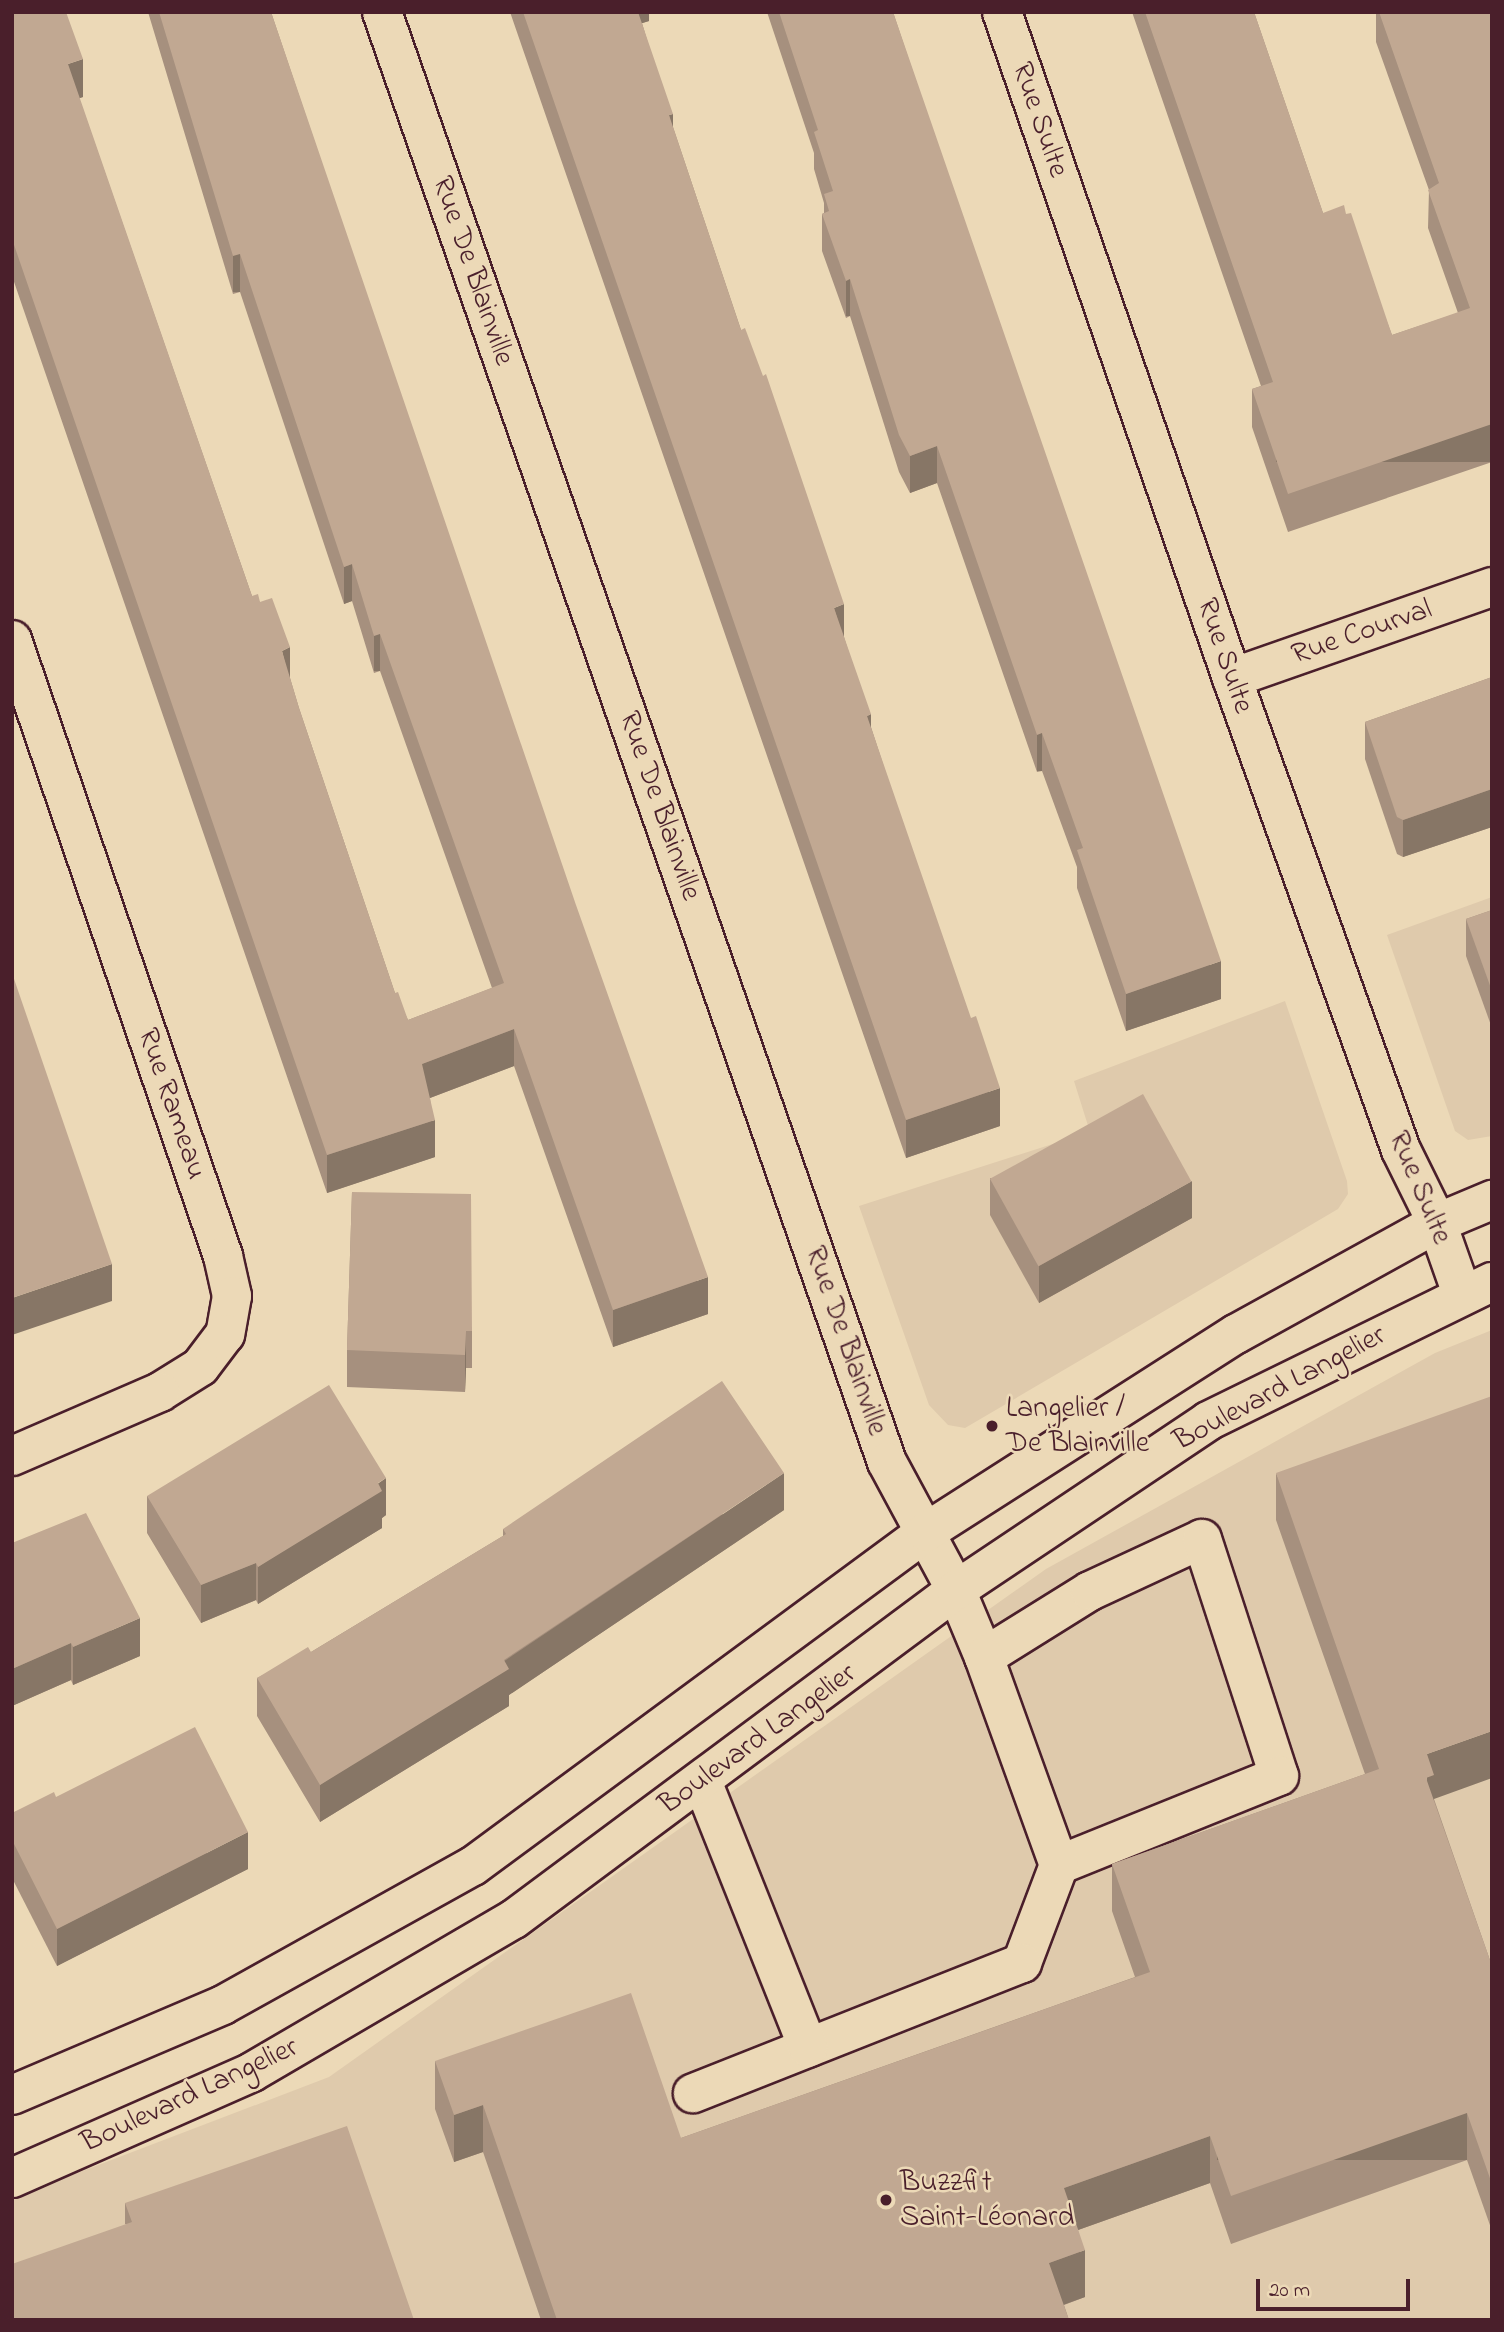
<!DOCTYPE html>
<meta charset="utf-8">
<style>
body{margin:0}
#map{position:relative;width:1504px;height:2332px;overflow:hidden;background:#ecd9b7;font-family:"Indie Flower",sans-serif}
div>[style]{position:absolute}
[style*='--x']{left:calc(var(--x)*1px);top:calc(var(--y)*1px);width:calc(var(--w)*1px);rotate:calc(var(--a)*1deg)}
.built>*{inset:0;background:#dfcaac}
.roads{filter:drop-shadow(2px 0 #4a1f2b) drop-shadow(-2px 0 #4a1f2b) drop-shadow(0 2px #4a1f2b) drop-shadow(0 -2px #4a1f2b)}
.minor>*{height:38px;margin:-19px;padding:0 19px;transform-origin:19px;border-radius:19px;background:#ecd9b7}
.major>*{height:38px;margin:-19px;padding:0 19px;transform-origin:19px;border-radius:19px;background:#ecd9b7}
.wall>*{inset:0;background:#a6907e}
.shaded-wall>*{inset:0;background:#877666;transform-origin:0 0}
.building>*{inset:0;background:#c1a892;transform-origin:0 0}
.dots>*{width:19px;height:19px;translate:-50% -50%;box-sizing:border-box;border:4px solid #ecd9b7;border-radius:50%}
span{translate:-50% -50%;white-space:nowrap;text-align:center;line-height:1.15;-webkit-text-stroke:5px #ecd9b7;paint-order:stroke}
.street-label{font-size:30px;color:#4a1f2b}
.poi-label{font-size:30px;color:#4a1f2b}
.left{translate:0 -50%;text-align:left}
.frame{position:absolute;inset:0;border:14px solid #4a1f2b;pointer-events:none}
.scale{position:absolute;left:1256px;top:2279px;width:154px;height:32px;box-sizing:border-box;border:4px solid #4a1f2b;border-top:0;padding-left:9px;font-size:21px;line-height:24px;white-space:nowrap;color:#4a1f2b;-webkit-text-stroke:5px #ecd9b7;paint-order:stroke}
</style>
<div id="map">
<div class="built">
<div style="clip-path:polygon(1492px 897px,1492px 1136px,1468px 1140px,1455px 1131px,1387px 935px)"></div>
<div style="clip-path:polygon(1285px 1001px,1347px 1181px,1348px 1194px,1338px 1209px,965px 1428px,948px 1425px,929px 1405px,859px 1206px,1090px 1132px,1074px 1081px)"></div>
<div style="clip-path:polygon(1492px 1330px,1492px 2320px,12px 2320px,12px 2198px,329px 2077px,1046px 1569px,1435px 1353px)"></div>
</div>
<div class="roads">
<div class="minor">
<div style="--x:382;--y:12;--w:1535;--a:70.8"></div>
<div style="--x:887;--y:1462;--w:145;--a:61.7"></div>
<div style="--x:956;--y:1590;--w:73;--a:67.3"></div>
<div style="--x:984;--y:1657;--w:125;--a:-31.9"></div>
<div style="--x:1090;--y:1591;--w:123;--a:-24.9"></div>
<div style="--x:1202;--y:1539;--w:249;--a:72"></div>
<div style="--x:1279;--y:1776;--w:237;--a:158"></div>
<div style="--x:1059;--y:1865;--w:105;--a:110.7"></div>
<div style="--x:1022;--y:1963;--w:354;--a:158.4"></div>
<div style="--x:1002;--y:12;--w:705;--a:70.95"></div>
<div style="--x:1232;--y:678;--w:501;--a:70.3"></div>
<div style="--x:1401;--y:1150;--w:81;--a:63.7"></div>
<div style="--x:1437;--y:1223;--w:75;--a:70.6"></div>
<div style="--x:12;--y:640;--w:651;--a:71.09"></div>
<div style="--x:223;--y:1256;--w:41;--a:77.3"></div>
<div style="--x:232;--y:1296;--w:39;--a:100"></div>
<div style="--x:225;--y:1334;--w:41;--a:127.1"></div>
<div style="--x:200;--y:1367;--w:47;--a:148"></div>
<div style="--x:160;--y:1392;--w:161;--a:156.6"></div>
<div style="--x:1232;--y:678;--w:275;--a:-19.3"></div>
<div style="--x:984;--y:1657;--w:221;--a:70.2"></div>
<div style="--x:702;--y:1781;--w:287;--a:68.3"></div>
</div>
<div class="major">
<div style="--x:12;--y:2095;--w:229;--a:-23.1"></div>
<div style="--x:223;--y:2005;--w:286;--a:-29.1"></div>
<div style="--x:473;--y:1866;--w:563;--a:-36.4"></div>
<div style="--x:926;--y:1532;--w:368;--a:-32.6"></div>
<div style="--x:1236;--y:1334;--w:230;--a:-28.9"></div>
<div style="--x:1437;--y:1223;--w:60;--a:-22.7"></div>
<div style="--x:12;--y:2178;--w:262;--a:-23.8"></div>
<div style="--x:252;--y:2072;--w:303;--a:-30.3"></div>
<div style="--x:514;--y:1919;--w:551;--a:-36.66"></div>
<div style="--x:956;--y:1590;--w:303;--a:-33.8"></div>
<div style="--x:1208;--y:1421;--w:316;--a:-26.1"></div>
</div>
</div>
<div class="wall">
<div style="clip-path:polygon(12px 12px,83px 97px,79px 98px,252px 596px,260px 602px,290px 678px,299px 708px,395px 993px,408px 1020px,492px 988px,380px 671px,374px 673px,352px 601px,344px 604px,240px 292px,233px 294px,148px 12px,271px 12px,708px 1314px,613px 1347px,514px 1066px,430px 1098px,435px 1157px,327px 1193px,12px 276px)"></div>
<div style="clip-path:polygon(510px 12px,649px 12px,649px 21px,642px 23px,673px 127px,844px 637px,871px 727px,1000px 1126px,906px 1158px)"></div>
<div style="clip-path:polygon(767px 12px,893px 12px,1221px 999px,1126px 1031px,1077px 888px,1077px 867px,1042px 771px,1037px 772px,937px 483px,910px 493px,899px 472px,850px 316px,846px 318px,822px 251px,822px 214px,824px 213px,824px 203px,814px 169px,814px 153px)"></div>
<div style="clip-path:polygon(1132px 12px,1254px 12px,1323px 213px,1346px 214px,1392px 335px,1458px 313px,1428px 228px,1429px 190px,1376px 42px,1376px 12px,1492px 12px,1492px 462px,1288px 532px,1252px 427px,1252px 389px,1261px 386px)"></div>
<div style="clip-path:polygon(1492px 677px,1492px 827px,1403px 857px,1397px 854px,1365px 759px,1365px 722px)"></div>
<div style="clip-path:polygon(1492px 910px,1492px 1028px,1466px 956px,1466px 919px)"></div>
<div style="clip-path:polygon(990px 1178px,1192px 1218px,1039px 1303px,990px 1215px)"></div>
<div style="clip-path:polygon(352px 1192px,472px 1331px,472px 1368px,466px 1368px,465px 1392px,347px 1387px,347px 1350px)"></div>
<div style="clip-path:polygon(1276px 1473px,1434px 1799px,1492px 1966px,1492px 2231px,1467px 2160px,1231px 2244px,1210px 2183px,1078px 2230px,1085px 2297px,1064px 2305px,1069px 2320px,541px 2320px,483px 2152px,454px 2162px,435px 2109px,435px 2061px,681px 2138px,1135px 1977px,1112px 1911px,1112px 1864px,1365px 1774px,1276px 1520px)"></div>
<div style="clip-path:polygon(147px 1496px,386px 1515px,382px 1518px,382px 1528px,258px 1604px,256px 1600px,201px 1623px,147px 1533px)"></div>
<div style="clip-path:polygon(784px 1510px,509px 1695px,509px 1706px,320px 1822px,257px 1716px,257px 1678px,311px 1652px,503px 1536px,503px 1529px)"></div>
<div style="clip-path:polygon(12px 1543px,140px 1656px,73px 1685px,71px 1680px,12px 1706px)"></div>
<div style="clip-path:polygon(56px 1797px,248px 1869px,57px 1966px,12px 1878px,12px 1813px)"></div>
<div style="clip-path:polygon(125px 2203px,414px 2320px,125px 2224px)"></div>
</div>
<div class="shaded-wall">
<div style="clip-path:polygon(630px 12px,649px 12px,649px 21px,630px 27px)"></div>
<div style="clip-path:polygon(83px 59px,83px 97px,68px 102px,68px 64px)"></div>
<div style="clip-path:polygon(673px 114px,673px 151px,669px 115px)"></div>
<div style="left:240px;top:254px;width:38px;height:7px;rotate:90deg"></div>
<div style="left:850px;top:279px;width:37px;height:4px;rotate:90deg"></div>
<div style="left:1492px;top:424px;width:38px;height:216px;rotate:90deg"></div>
<div style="clip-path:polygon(937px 446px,937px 483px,910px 493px,910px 456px)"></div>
<div style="clip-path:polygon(352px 564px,352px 601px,344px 604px,344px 567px)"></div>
<div style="clip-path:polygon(844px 604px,844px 641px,834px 608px)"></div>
<div style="left:380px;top:634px;width:37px;height:6px;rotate:90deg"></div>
<div style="clip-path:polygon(290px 647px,290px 685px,282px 651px)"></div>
<div style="clip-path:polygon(871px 714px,871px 751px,867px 716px)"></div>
<div style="left:1042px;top:733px;width:38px;height:5px;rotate:90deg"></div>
<div style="clip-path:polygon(1492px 789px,1492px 827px,1403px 857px,1403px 820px)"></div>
<div style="clip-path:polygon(1221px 961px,1221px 999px,1126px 1031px,1126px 994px)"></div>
<div style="clip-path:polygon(514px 1029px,514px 1066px,422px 1101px,422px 1064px)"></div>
<div style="clip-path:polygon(1000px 1088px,1000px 1126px,906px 1158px,906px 1120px)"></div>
<div style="clip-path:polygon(435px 1120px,435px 1157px,327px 1193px,327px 1155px)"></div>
<div style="clip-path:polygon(1192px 1181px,1192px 1218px,1039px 1303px,1039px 1266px)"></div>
<div style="clip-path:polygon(112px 1264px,112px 1301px,12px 1335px,12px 1298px)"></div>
<div style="clip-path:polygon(708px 1277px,708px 1314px,613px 1347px,613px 1310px)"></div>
<div style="clip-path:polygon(466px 1331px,466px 1368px,465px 1392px,465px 1355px)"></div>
<div style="clip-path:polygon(784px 1473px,784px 1510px,509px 1695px,509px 1706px,320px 1822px,320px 1785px)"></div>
<div style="clip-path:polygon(386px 1478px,386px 1515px,382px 1518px,382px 1528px,258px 1604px,258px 1567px)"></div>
<div style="clip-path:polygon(256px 1563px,256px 1600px,201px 1623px,201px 1585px)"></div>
<div style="clip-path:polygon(140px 1618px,140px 1656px,73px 1685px,73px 1647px)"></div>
<div style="clip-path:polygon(71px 1643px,71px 1680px,12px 1706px,12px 1669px)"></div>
<div style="clip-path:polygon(1492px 1731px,1492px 1778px,1434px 1799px,1434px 1822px,1426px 1825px,1427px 1754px)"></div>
<div style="clip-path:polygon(248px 1832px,248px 1869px,57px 1966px,57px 1929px)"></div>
<div style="clip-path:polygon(483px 2105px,483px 2152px,454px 2162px,454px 2115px)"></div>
<div style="left:1467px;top:2113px;width:47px;height:250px;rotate:90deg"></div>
<div style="clip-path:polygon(1210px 2136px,1210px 2183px,1064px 2235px,1064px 2188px)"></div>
<div style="clip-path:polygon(1085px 2250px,1085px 2297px,1049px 2310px,1049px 2263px)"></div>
</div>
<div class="building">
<div style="clip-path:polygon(12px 12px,66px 12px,83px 59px,68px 64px,252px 596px,258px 594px,260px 602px,272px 598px,290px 647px,282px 651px,299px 708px,395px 993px,398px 992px,408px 1020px,504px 983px,380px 634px,374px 636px,352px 564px,344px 567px,240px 254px,233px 256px,159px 12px,271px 12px,576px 905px,708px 1277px,613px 1310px,514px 1029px,422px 1064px,435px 1120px,327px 1155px,12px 239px)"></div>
<div style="clip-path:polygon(523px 12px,638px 12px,673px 114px,669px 115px,741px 330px,745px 328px,763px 376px,766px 374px,844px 604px,834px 608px,871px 714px,867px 716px,971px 1018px,976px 1016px,1000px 1088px,906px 1120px)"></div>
<div style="clip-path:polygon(779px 12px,893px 12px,1221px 961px,1126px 994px,1077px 850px,1083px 848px,1042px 733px,1037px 735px,937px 446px,910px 456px,899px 435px,850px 279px,846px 281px,822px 214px,829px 211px,824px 194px,833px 191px,814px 132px,818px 130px)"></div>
<div style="clip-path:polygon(1145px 12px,1254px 12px,1323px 213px,1344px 205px,1346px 214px,1351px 213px,1392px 335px,1470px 308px,1428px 190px,1439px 183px,1379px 12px,1492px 12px,1492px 424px,1288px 494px,1252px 389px,1273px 382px)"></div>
<div style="clip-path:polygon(1492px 677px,1492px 789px,1403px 820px,1397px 817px,1365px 722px)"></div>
<div style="clip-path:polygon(1492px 910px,1492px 991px,1466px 919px)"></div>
<div style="clip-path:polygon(12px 973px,112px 1264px,12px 1298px)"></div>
<div style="left:1143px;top:1094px;width:100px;height:175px;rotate:61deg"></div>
<div style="clip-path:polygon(352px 1192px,471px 1194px,472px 1331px,466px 1331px,465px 1355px,347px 1350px)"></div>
<div style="clip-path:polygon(722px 1381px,784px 1473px,504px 1660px,509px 1669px,320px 1785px,257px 1678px,308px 1647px,311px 1652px,506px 1534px,503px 1529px)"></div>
<div style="clip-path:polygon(329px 1385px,386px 1478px,378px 1483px,382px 1491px,258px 1567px,256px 1563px,201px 1585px,147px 1496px)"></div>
<div style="clip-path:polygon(1492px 1396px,1492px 1731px,1427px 1754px,1434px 1775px,1426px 1778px,1492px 1966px,1492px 2184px,1467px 2113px,1231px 2196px,1210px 2136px,1064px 2188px,1085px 2250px,1049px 2263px,1069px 2320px,557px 2320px,483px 2105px,454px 2115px,435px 2061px,631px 1993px,681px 2138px,1150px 1972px,1112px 1864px,1379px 1769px,1276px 1473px)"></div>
<div style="clip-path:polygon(86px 1513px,140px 1618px,73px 1647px,71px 1643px,12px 1669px,12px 1543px)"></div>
<div style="clip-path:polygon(195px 1727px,248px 1832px,57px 1929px,12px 1840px,12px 1813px,54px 1792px,56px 1797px)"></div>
<div style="clip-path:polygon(347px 2126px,414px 2320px,12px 2320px,12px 2264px,132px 2222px,125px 2203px)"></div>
</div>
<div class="dots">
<div style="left:992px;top:1426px;background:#4a1f2b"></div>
<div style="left:886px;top:2200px;background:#4a1f2b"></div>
</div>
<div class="street-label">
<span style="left:1039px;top:120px;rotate:71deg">Rue Sulte</span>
<span style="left:472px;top:271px;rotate:71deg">Rue De Blainville</span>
<span style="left:1362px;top:633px;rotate:-19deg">Rue Courval</span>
<span style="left:1224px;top:656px;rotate:71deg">Rue Sulte</span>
<span style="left:659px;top:806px;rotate:71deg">Rue De Blainville</span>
<span style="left:171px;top:1104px;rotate:71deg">Rue Rameau</span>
<span style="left:1419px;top:1188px;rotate:67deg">Rue Sulte</span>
<span style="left:845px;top:1341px;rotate:71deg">Rue De Blainville</span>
<span style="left:1280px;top:1389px;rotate:-28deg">Boulevard Langelier</span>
<span style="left:758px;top:1740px;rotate:-36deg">Boulevard Langelier</span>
<span style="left:190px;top:2096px;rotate:-25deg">Boulevard Langelier</span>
</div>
<div class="poi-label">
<span class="left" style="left:1006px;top:1426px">Langelier /<br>De Blainville</span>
<span class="left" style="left:900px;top:2200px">Buzzfit<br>Saint-Léonard</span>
</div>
<div class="frame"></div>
<div class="scale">20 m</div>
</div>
